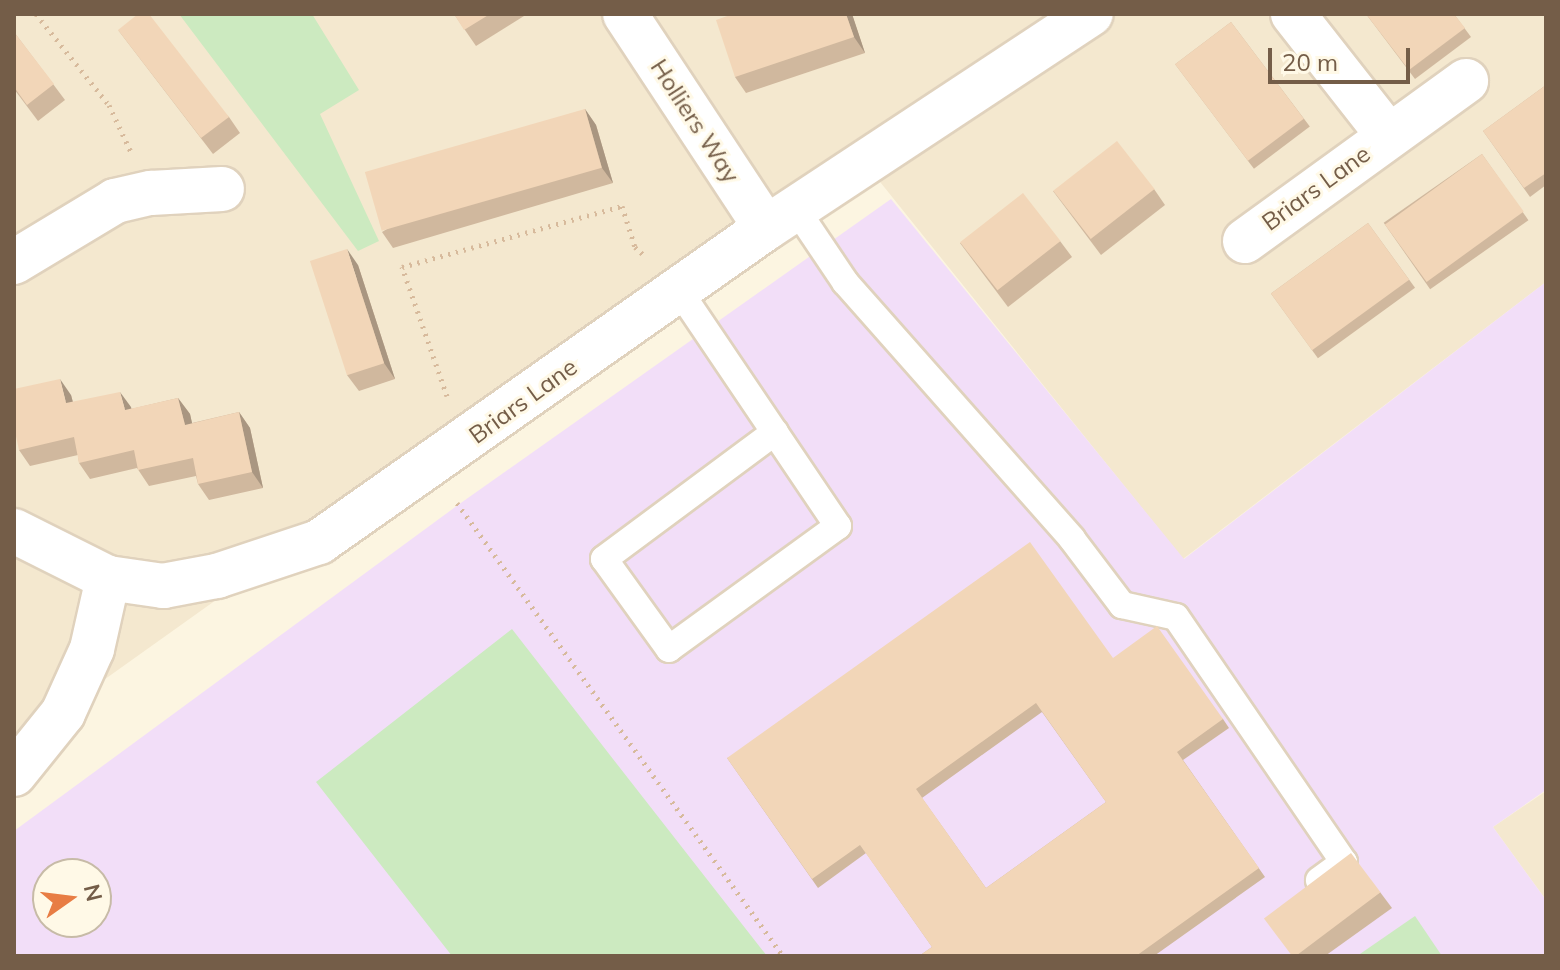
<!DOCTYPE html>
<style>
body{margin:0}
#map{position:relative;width:1560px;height:970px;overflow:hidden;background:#fcf5e1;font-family:Mulish,sans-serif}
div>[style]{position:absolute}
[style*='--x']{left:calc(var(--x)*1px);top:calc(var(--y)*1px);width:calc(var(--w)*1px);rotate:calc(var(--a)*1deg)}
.residential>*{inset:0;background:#f4e8cf}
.education>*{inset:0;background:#f2def8}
.green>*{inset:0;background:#cceac0}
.path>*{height:5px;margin-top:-2.5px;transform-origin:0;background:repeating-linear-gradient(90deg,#d7ba9c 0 2px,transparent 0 8px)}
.roads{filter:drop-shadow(2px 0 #e0d2bd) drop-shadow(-2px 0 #e0d2bd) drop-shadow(0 2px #e0d2bd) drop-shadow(0 -2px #e0d2bd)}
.lane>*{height:26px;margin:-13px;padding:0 13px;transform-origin:13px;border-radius:13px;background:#fff}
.street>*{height:44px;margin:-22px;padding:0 22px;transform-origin:22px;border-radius:22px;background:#fff}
.wall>*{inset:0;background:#d0b89e;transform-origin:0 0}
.shaded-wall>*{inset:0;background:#a99681}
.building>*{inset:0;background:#f2d6b8;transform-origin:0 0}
span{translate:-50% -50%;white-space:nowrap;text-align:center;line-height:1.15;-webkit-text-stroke:6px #fff9e7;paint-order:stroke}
.street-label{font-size:24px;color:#745d48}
.frame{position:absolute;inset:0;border:16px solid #745d48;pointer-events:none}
.north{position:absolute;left:32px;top:858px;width:80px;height:80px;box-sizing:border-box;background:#fff9e7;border:2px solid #c7bba7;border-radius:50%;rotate:76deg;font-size:22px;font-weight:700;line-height:32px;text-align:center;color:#745d48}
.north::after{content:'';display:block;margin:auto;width:28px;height:36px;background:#e87d44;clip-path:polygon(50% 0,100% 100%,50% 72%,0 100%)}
.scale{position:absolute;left:1268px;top:48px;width:142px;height:36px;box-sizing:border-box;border:4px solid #745d48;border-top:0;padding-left:10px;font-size:24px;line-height:28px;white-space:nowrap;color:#745d48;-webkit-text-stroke:6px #fff9e7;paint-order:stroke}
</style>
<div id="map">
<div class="residential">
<div style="clip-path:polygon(14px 14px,1546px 14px,1546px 282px,1183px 559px,852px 147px,14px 744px)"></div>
<div style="clip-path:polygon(1546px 791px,1546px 900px,1493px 827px)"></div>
</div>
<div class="education">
<div style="clip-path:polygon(evenodd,891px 199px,1184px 559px,1546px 282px,1546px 790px,1493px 827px,1546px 900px,1546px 956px,14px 956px,14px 831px,458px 505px,891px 199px,48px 874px,96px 874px,96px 922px,48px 922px,48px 874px)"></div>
</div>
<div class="green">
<div style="clip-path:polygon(179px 14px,312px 14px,359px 90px,320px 114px,379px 241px,358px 251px)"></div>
<div style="clip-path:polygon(512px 629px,613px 759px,767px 956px,452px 956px,316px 782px)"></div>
<div style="clip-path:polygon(1415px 916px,1442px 956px,1357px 956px)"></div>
</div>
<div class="path">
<div style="--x:36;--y:14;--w:117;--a:51.3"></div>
<div style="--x:109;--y:105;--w:52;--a:64.9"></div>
<div style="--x:447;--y:396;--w:137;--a:-109.2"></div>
<div style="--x:402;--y:267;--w:228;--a:-15.5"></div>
<div style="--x:622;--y:206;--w:43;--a:72.4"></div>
<div style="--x:635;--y:247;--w:15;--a:42"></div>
<div style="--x:457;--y:503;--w:558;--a:54.26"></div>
</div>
<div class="roads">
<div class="lane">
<div style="--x:796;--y:209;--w:88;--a:56.1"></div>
<div style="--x:845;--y:282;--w:343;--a:48.5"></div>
<div style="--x:1072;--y:539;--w:83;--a:52.9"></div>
<div style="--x:1122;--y:605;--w:55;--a:12.5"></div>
<div style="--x:1176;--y:617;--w:297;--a:55.6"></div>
<div style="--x:1344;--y:862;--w:31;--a:144"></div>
<div style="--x:678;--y:289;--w:286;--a:56"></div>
<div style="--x:838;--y:526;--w:209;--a:144"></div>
<div style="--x:669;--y:649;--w:111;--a:-125.8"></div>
<div style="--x:604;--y:559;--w:213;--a:-36.6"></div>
</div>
<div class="street">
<div style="--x:625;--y:14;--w:256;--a:56.6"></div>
<div style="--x:1293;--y:14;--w:154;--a:51.9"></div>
<div style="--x:1245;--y:241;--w:273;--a:-35.9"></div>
<div style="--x:14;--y:262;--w:118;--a:-31.1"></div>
<div style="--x:115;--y:201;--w:37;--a:-13"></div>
<div style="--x:151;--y:193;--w:71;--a:-3.2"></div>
<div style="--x:14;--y:531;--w:105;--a:26.6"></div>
<div style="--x:14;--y:774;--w:78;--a:-51.2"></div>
<div style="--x:63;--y:713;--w:70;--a:-65.6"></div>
<div style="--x:92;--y:649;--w:73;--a:-77.3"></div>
<div style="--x:108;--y:578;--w:56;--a:8.3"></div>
<div style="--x:163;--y:586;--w:55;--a:-10.5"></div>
<div style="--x:217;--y:576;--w:108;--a:-18.4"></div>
<div style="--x:319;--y:542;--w:546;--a:-35.09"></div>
<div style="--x:766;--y:228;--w:389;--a:-33.4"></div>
</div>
</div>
<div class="wall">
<div style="clip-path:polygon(454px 14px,523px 14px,524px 16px,476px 46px)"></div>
<div style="clip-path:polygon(733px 14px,852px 14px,865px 53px,746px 93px,735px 77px)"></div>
<div style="clip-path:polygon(1366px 14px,1454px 14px,1471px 37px,1415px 79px)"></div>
<div style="left:1231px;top:22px;width:131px;height:70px;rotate:53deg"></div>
<div style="clip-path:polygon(118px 30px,229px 117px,240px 133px,213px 154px)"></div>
<div style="clip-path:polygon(14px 32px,65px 100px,38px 121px,14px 89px)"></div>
<div style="clip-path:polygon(1546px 85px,1546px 185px,1530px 197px,1483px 131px)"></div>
<div style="clip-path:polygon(585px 109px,596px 125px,613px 183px,393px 248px,382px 232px)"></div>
<div style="left:1482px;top:154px;width:81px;height:120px;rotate:55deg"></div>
<div style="clip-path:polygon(1154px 189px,1165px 205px,1101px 255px,1053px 191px)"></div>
<div style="left:1368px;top:223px;width:80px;height:120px;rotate:54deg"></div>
<div style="clip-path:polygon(1060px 241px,1072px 257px,1008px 307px,960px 243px)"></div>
<div style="clip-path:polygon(358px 265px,395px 379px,359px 391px,347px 375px)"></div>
<div style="clip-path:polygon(71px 395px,73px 402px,131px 409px,178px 398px,190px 414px,192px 423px,239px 412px,250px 428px,263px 488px,209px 500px,198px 484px,196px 476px,149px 486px,137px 468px,90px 479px,79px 463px,78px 455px,30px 466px,19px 450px)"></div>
<div style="clip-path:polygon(evenodd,1113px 658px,1223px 719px,1229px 728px,1183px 760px,1265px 877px,1154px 956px,919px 956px,932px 947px,866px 853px,818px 888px,727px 758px,1113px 658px,1042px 712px,1106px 802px,986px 888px,922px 798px,1042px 712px)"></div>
<div style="clip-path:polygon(1380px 892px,1392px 908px,1325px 956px,1291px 956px)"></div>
</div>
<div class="shaded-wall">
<div style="clip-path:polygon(846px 14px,852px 14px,865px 53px,854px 37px)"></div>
<div style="clip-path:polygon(585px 109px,596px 125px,613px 183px,602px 168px)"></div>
<div style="clip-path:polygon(347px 249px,358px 265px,395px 379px,384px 363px)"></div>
<div style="clip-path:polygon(60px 379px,71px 395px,77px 419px,66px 403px)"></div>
<div style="clip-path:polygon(120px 392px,131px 407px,136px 426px,125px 410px)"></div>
<div style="clip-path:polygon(178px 398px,190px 414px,196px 441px,185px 425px)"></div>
<div style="clip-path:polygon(239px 412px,250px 428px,263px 488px,252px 472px)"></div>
</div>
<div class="building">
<div style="clip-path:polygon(138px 14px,149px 14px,229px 117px,201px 138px,118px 30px)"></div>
<div style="clip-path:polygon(454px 14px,490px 14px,464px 30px)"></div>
<div style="clip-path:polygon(733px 14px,846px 14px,854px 37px,735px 77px,716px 20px)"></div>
<div style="clip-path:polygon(1366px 14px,1454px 14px,1465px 28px,1409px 70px)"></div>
<div style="left:1231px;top:22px;width:121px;height:70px;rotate:53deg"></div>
<div style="clip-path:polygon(14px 32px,54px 84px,27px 105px,14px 87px)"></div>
<div style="clip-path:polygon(1546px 85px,1546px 173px,1524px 188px,1483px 131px)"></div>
<div style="left:585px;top:109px;width:61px;height:229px;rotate:74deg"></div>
<div style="left:1117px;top:141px;width:61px;height:81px;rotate:52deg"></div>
<div style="left:1482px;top:154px;width:71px;height:120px;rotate:54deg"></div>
<div style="left:1023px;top:193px;width:61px;height:80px;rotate:52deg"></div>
<div style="left:1368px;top:223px;width:70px;height:120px;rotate:54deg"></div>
<div style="left:347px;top:249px;width:120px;height:39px;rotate:72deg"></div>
<div style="clip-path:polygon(60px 379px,66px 403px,120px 392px,125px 410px,178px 398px,185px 425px,239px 412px,252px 472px,198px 484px,193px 458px,138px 470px,134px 450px,79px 463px,74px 437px,19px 450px,14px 427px,14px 389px)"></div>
<div style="clip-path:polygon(evenodd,1030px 542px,1113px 658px,1157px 626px,1223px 719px,1177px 752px,1259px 868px,1136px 956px,919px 956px,932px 947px,860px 845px,812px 879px,727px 758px,1030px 542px,1036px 703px,1106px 802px,986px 888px,916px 789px,1036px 703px)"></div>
<div style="left:1351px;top:853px;width:49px;height:109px;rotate:53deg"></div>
</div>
<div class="street-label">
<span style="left:695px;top:121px;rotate:57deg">Holliers Way</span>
<span style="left:1316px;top:188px;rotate:-36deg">Briars Lane</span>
<span style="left:523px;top:401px;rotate:-36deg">Briars Lane</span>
</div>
<div class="frame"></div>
<div class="north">N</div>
<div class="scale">20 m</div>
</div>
